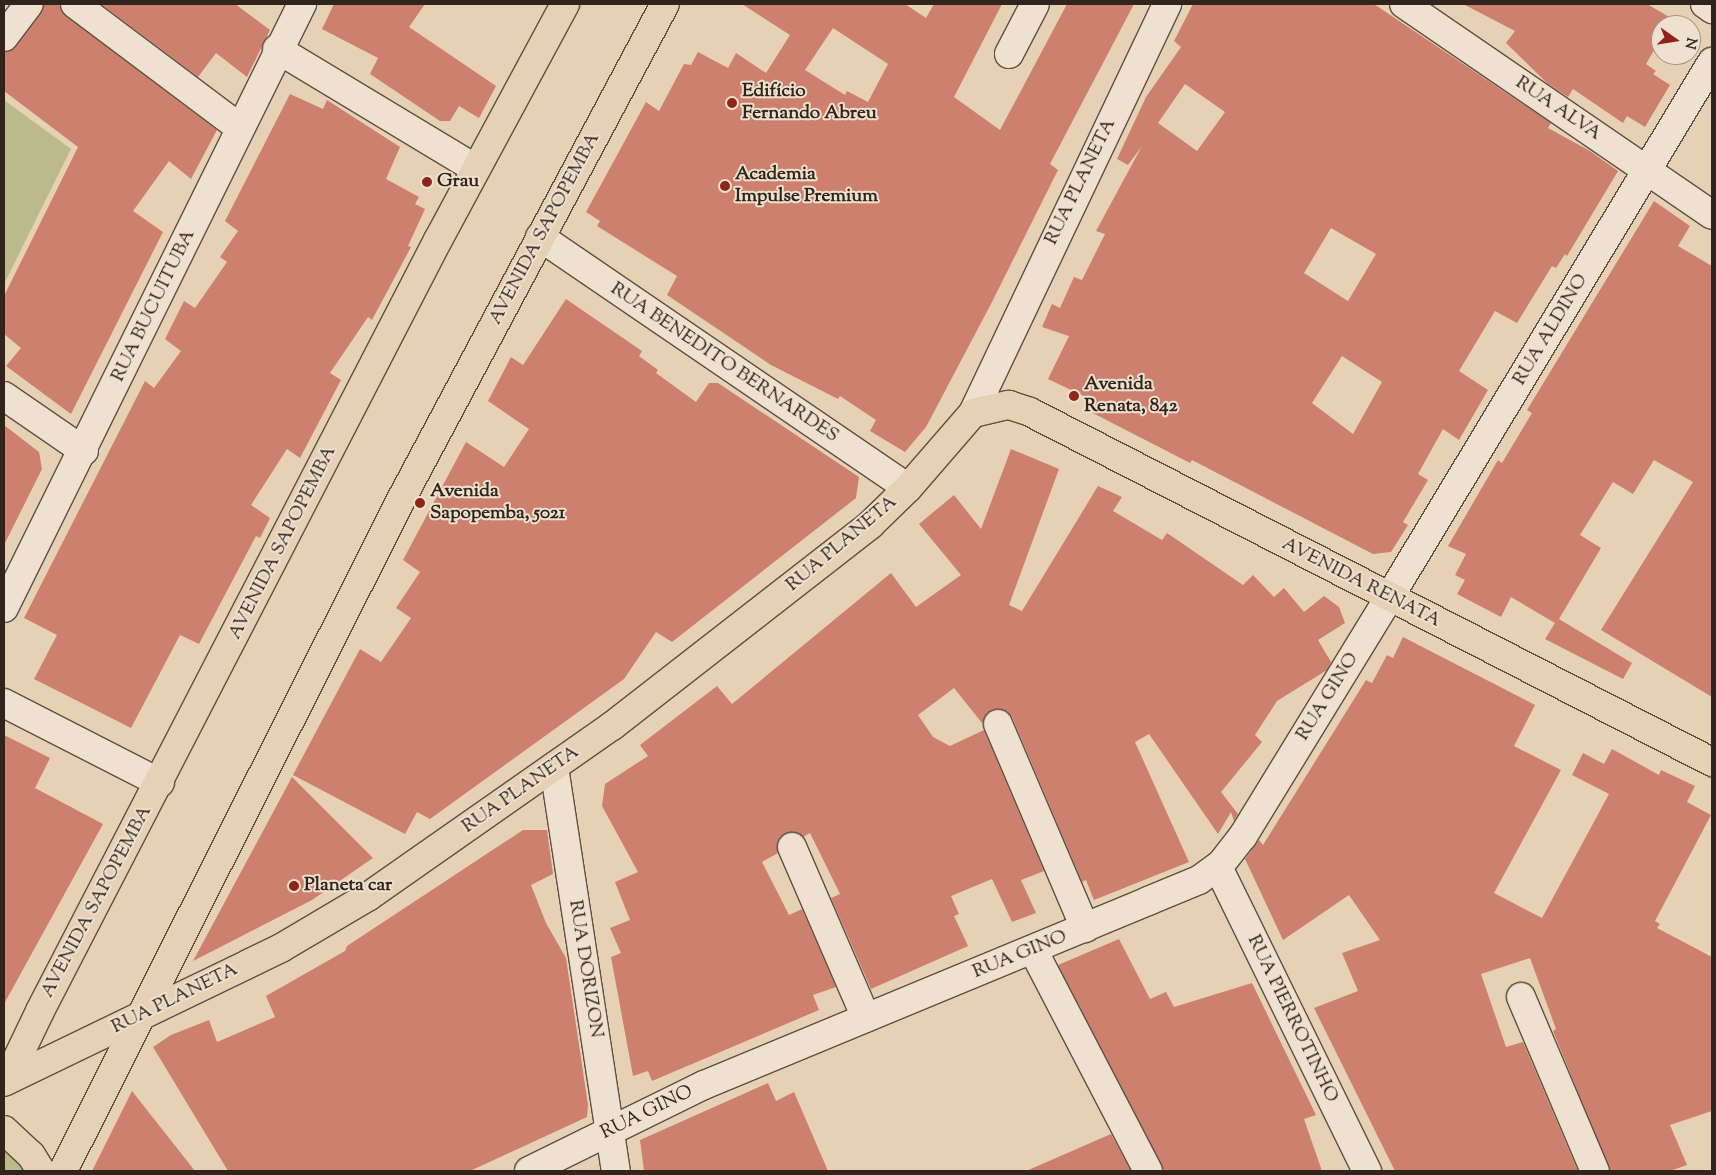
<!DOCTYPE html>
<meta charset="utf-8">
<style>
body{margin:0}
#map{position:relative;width:1716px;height:1175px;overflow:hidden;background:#e6d1b5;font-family:"Sorts Mill Goudy",serif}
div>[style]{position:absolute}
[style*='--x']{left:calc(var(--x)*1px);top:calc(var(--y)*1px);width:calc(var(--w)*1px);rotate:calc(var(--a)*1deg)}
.green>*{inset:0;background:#bbba89}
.building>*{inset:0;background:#cd806d}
.roads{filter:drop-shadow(1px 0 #5e4f42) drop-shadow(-1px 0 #5e4f42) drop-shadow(0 1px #5e4f42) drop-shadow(0 -1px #5e4f42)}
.minor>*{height:28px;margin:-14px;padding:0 14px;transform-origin:14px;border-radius:14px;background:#efe1cf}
.major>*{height:28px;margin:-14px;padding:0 14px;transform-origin:14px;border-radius:14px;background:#e6d1b5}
.dots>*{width:14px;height:14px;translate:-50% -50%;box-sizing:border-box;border:2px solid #efe1cf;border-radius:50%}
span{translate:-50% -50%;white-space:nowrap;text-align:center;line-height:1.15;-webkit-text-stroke:4px #efe1cf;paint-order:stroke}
.poi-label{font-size:19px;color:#30241c;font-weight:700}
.left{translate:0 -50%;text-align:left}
.street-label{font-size:19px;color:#30241c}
.frame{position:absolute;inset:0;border:5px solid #30241c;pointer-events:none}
.north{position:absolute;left:1651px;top:15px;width:50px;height:50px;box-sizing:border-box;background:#efe1cf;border:1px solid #a39587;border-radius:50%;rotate:103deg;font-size:14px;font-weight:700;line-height:20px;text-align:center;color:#30241c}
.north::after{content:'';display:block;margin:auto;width:18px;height:22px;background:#8f2418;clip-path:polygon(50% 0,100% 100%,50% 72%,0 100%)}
</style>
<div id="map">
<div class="green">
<div style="clip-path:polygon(4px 100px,71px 149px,4px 284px)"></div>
<div style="clip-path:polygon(4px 1142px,28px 1171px,4px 1171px)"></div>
</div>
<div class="building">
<div style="clip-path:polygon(44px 4px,60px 4px,66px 16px,217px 130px,191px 179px,169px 161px,133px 211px,163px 232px,71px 414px,6px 366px,21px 348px,4px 334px,4px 296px,78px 147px,4px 91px,4px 52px,16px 46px,41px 13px)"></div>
<div style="clip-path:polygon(101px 4px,235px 4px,270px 30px,247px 77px,216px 53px,198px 77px)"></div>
<div style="clip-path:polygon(334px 4px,425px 4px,409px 27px,496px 86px,479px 118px,459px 106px,450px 121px,440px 121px,370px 74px,378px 58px,322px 29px)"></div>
<div style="clip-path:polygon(evenodd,742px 4px,905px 4px,926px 18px,934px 4px,1002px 4px,954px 97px,1000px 130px,1067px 4px,1134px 4px,1050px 164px,1058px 170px,992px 302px,926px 427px,905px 452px,870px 431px,876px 420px,840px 396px,838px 399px,771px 365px,667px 295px,677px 276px,597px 226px,600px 221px,586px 212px,646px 102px,659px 111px,684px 64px,691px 65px,698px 52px,728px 68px,736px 53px,766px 73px,790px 35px,742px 4px,833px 28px,888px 64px,868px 102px,847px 91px,845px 95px,805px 70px,833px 28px)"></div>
<div style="clip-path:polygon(evenodd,1193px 4px,1374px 4px,1551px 123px,1548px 128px,1590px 151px,1618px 171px,1567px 256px,1565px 254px,1556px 268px,1552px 266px,1517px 323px,1495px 311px,1459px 371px,1488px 390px,1459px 440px,1443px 429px,1418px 474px,1428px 480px,1403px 522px,1408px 525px,1391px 552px,1373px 554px,1192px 460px,1190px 463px,1085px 409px,1092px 400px,1048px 379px,1069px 336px,1042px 327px,1052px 304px,1060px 308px,1074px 277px,1082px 280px,1105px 234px,1096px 231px,1142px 146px,1128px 165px,1117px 159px,1146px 97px,1181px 47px,1174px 41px,1193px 4px,1185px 84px,1225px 112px,1197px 151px,1158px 123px,1185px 84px,1193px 4px,1331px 228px,1376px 254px,1348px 301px,1304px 273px,1331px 228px,1193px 4px,1342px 356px,1382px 382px,1353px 434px,1312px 403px,1342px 356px)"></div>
<div style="clip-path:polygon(1463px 4px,1647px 4px,1671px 18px,1666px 25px,1661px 25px,1661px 38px,1646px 64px,1656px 71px,1653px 74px,1670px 85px,1645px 127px,1627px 116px,1623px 123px,1573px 89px,1568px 97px,1547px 83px,1506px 43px,1515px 31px)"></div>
<div style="clip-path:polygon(290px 94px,323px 109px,327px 100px,400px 147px,386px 179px,419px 197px,415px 204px,425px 209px,408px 246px,411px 247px,372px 320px,368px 317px,330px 373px,341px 380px,300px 458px,287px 449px,251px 505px,270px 518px,260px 538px,256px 536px,199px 644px,180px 635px,131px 728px,34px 679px,57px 635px,24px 618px,145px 381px,154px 388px,181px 351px,165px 339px,184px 301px,195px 308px,227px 262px,220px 257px,238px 231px,225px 221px)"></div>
<div style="clip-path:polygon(1654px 201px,1690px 226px,1678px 246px,1712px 266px,1712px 697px,1601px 630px,1693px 482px,1654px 460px,1633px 494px,1613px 482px,1580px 535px,1601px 548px,1559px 619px,1632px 663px,1623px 679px,1545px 639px,1555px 623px,1511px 597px,1501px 617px,1457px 594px,1465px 580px,1455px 575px,1466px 554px,1448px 546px,1498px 460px,1502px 463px,1532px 413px,1527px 410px)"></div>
<div style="clip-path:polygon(566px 299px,642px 351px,639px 356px,658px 370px,656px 373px,696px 402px,709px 383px,718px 383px,859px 477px,856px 498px,672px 642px,656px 632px,624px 679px,430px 819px,417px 812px,405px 834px,293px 775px,360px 649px,381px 662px,411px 618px,396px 608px,420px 572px,403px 560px,466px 442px,504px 467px,529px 429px,488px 401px,511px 357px,523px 365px)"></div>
<div style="clip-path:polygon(4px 425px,39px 452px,42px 469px,4px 545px)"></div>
<div style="clip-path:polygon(1011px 449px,1059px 469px,1009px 605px,1022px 611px,1098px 486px,1122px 497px,1113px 511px,1162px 540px,1167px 533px,1243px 585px,1253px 575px,1274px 597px,1284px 588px,1304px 612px,1324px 596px,1339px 607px,1345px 623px,1318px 640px,1331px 662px,1327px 670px,1277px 701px,1255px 735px,1262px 742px,1221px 792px,1238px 814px,1234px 821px,1231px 812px,1218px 834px,1149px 734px,1135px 742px,1189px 862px,1094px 900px,1086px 880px,1082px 882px,1012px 717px,1007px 711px,992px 710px,982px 723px,954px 688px,918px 715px,933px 737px,950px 746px,984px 730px,1044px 871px,1021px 880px,1036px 913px,1012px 922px,992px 879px,951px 896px,959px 914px,954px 916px,968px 946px,871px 989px,831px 898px,840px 894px,810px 833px,803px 837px,794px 832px,786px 833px,779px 838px,778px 853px,762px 862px,789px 915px,802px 909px,836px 987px,813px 995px,819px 1010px,652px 1081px,648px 1071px,633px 1076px,611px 957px,621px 953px,610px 928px,630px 920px,615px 882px,638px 872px,602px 806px,605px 784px,648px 756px,640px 745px,717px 686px,732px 704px,891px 573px,916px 607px,961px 575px,919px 524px,954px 495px,981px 529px)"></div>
<div style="clip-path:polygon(1403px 637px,1535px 705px,1514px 746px,1561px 770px,1494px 893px,1542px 918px,1609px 794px,1572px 775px,1583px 753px,1604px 764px,1612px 749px,1659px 775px,1661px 770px,1695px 786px,1687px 802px,1711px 815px,1655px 921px,1660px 924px,1657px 928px,1712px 957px,1712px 1111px,1670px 1125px,1687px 1165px,1670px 1171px,1610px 1171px,1553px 1031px,1556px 1029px,1530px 958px,1481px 974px,1506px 1047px,1523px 1042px,1578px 1171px,1395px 1171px,1314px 1008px,1358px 991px,1342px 953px,1380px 940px,1349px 895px,1283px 940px,1245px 859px,1259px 840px,1263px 845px,1366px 680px,1372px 683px,1387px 655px,1393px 658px)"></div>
<div style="clip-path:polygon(4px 735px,50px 758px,35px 788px,103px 824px,4px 1004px)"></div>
<div style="clip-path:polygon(292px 777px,373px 858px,312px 900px,193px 961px)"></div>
<div style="clip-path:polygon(523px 830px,547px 830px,553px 874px,531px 885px,546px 923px,566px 958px,588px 1105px,587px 1117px,470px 1171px,228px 1171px,153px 1047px,171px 1035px,209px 1020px,217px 1042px,275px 1017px,266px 996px,345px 951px,347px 946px)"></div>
<div style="clip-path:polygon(1119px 939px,1150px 999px,1166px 992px,1174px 1007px,1252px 983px,1316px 1115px,1304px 1119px,1322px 1171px,1164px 1171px,1058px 965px)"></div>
<div style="clip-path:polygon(768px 1083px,776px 1101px,794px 1092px,828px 1171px,644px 1171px,640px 1140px)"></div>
<div style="clip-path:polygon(132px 1091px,195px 1171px,92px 1171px)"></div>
<div style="clip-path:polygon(1111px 1134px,1131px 1171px,1026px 1171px)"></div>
</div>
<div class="roads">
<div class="minor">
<div style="--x:75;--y:4;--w:206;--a:36.9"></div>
<div style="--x:1404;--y:4;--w:373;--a:34.4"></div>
<div style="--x:1705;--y:4;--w:9;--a:36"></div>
<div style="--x:4;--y:37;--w:41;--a:-52.9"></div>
<div style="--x:277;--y:49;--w:232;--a:31.1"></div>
<div style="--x:1009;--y:54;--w:56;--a:-62.5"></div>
<div style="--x:540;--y:237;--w:445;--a:34.3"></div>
<div style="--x:4;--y:396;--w:97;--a:34.5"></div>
<div style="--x:973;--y:413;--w:453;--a:-64.6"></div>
<div style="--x:4;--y:608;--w:674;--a:-63.74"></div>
<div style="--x:4;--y:703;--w:175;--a:27.1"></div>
<div style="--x:998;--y:724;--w:222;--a:66.9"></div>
<div style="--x:554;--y:767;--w:409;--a:81.3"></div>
<div style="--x:792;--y:847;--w:186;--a:66.6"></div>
<div style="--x:1218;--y:867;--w:339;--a:63.9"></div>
<div style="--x:1033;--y:950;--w:249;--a:62.5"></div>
<div style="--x:1521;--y:997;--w:189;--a:67"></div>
<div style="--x:529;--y:1171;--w:195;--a:-26.2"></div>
<div style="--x:704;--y:1085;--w:481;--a:-22.5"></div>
<div style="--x:1148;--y:901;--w:55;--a:-22.4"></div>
<div style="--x:1199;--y:880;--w:27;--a:-36"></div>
<div style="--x:1221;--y:864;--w:36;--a:-52"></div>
<div style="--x:1243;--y:836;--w:279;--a:-58.5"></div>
<div style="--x:1389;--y:598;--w:626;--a:-58.93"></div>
</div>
<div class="major">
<div style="--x:7;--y:1080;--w:76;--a:-64.4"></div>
<div style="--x:40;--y:1011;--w:868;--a:-62.7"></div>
<div style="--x:438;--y:240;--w:268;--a:-61.7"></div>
<div style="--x:4;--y:1082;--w:308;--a:-25.8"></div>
<div style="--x:281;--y:948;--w:102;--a:-30.6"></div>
<div style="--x:369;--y:896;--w:297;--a:-35"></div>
<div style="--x:612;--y:726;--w:327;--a:-37.9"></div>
<div style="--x:870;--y:525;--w:53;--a:-44.2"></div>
<div style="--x:908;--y:488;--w:99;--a:-49.1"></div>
<div style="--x:973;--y:413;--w:37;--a:-13"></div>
<div style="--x:1009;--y:405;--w:22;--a:18"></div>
<div style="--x:1030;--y:412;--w:767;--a:27.17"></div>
<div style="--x:4;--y:1130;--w:37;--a:43"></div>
<div style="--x:31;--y:1155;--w:19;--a:58"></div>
<div style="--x:63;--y:1171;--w:758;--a:-63.27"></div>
<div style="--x:404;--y:494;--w:555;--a:-61.96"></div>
</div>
</div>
<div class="dots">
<div style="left:732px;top:103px;background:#8f2418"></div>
<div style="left:427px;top:182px;background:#8f2418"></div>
<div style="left:725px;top:186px;background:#8f2418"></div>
<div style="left:1074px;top:396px;background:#8f2418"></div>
<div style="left:420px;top:503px;background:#8f2418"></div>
<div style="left:294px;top:886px;background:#8f2418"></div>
</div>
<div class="poi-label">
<span class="left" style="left:742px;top:103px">Edifício<br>Fernando Abreu</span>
<span class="left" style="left:735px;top:186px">Academia<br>Impulse Premium</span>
<span class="left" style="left:437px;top:182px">Grau</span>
<span class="left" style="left:1084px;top:396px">Avenida<br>Renata, 842</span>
<span class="left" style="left:430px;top:503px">Avenida<br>Sapopemba, 5021</span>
<span class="left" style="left:304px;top:886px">Planeta car</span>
</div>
<div class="street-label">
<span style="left:1558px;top:109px;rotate:34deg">RUA ALVA</span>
<span style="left:1081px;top:182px;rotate:-64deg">RUA PLANETA</span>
<span style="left:545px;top:229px;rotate:-62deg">AVENIDA SAPOPEMBA</span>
<span style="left:154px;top:306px;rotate:-64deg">RUA BUCUITUBA</span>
<span style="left:1551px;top:330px;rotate:-59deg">RUA ALDINO</span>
<span style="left:724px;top:363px;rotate:34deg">RUA BENEDITO BERNARDES</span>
<span style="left:283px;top:543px;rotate:-63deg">AVENIDA SAPOPEMBA</span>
<span style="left:842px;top:544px;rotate:-40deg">RUA PLANETA</span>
<span style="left:1361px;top:583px;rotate:27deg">AVENIDA RENATA</span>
<span style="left:1328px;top:697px;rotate:-58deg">RUA GINO</span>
<span style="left:521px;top:790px;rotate:-35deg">RUA PLANETA</span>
<span style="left:97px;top:902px;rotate:-62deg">AVENIDA SAPOPEMBA</span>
<span style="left:1020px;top:955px;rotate:-22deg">RUA GINO</span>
<span style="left:585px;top:969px;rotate:81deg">RUA DORIZON</span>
<span style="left:175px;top:999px;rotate:-26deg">RUA PLANETA</span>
<span style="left:1292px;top:1019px;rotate:64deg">RUA PIERROTINHO</span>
<span style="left:647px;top:1113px;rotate:-26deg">RUA GINO</span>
</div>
<div class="frame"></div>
<div class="north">N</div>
</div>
